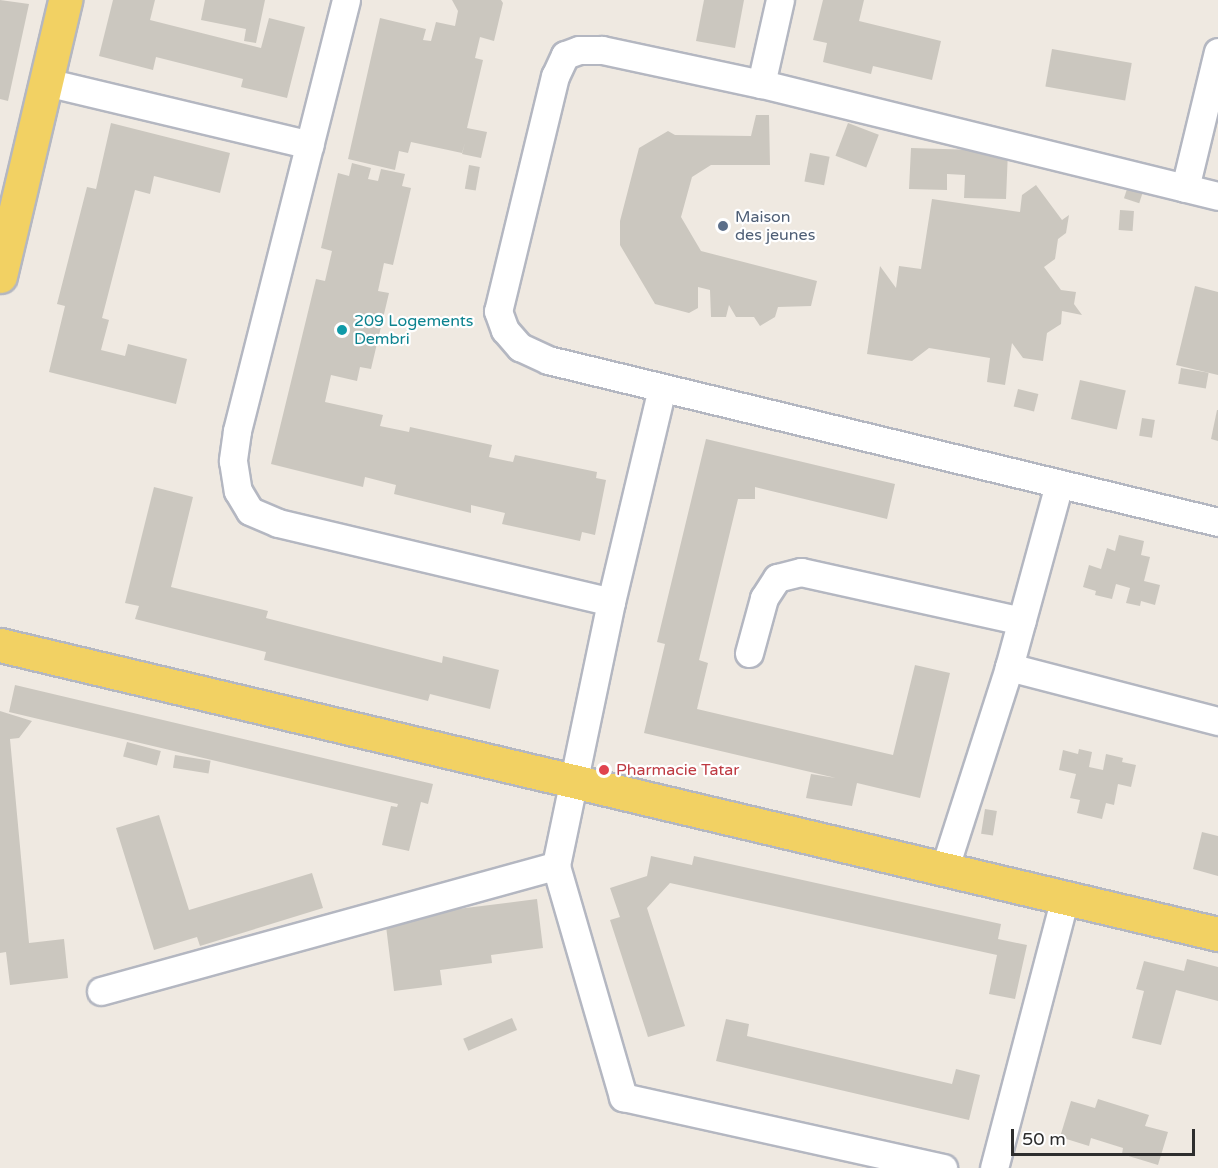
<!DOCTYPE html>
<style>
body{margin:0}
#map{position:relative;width:1218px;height:1168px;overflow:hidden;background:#efe9e1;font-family:"Varela Round",sans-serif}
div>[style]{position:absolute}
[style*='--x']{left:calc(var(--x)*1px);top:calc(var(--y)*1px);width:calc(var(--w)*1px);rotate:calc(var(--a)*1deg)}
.building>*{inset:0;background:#cbc7bf;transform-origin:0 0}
.roads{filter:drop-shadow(2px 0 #b4b7c1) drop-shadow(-2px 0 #b4b7c1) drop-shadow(0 2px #b4b7c1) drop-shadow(0 -2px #b4b7c1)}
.minor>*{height:27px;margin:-13.5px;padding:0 13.5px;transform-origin:13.5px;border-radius:13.5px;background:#fff}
.major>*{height:33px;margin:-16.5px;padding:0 16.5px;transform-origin:16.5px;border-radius:16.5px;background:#f2d163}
.dots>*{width:16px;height:16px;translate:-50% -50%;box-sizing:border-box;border:3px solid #fff;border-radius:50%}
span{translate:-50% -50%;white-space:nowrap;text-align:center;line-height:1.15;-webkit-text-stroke:4.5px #fff;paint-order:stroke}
.service-label{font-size:16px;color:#4e5e75}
.left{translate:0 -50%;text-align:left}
.culture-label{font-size:16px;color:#0d838f}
.health-label{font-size:16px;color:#be3a42}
.scale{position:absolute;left:1011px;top:1129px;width:184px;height:27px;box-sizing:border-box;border:3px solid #2e2e2e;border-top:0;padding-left:8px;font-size:18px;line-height:21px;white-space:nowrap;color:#2e2e2e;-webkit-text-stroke:4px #fff;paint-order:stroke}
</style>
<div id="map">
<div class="building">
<div style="clip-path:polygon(0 0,29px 4px,8px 101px,0 99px)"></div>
<div style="clip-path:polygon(113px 0,155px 0,150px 20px,261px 48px,269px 18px,305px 27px,287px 98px,241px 87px,243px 79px,156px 57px,153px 70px,99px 56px)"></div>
<div style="clip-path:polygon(205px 0,265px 0,256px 43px,244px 41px,246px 29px,201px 20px)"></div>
<div style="clip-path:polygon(452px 0,501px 0,503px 3px,494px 41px,480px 37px,475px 58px,483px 60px,467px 128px,487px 132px,481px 158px,462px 154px,465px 143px,462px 153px,411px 142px,408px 153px,399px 151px,395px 170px,348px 159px,380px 18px,426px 29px,423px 40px,431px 41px,436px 22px,455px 26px,458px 11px)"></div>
<div style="clip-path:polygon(704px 0,744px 0,735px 48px,696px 41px)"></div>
<div style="clip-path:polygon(823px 0,864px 0,859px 21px,941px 41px,932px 80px,873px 66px,871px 74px,823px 62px,827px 43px,813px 40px)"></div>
<div style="left:1052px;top:49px;width:81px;height:38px;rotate:10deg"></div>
<div style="clip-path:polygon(756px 115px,769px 115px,770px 165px,711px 165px,692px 177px,681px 217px,701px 251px,817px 281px,811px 306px,778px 307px,775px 317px,760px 326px,754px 317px,736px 317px,729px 305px,726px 317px,711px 317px,710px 290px,698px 287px,698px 308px,689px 313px,655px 304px,620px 245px,620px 221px,639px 148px,668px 131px,675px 135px,751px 136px)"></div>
<div style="clip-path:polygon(111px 123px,230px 153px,220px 193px,154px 176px,150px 194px,135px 190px,102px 318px,109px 320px,101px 350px,125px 356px,128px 344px,187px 359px,176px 404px,49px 372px,65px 306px,57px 304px,87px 187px,96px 189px)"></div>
<div style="left:848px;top:123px;width:33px;height:35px;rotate:21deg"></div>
<div style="clip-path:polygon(911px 148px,1008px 151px,1006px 199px,964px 198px,965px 175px,947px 174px,947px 190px,909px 189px)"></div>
<div style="left:810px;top:153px;width:20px;height:29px;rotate:11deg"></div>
<div style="clip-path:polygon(352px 163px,371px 168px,368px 179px,378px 181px,381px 169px,405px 174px,402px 186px,411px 188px,393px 265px,384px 263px,378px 291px,389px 293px,371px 369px,360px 367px,357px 381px,331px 375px,325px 402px,383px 415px,380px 426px,409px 432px,410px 427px,492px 445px,489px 457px,513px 462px,515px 455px,597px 472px,596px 478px,606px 480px,595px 535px,582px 532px,580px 541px,502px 524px,505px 513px,471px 505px,471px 513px,394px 494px,396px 485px,365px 477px,363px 487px,271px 464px,316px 279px,325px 281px,332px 251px,321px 248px,338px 173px,349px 176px)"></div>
<div style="left:469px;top:165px;width:11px;height:24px;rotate:10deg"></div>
<div style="clip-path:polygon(1036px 185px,1062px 220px,1069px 215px,1066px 233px,1058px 239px,1055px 259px,1044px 267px,1061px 290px,1076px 292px,1074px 304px,1082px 315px,1062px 311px,1061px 324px,1047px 333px,1043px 361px,1023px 358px,1012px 343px,1005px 385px,987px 382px,990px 358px,929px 348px,912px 361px,867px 354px,880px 266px,896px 288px,899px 266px,921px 269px,932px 199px,1020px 212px,1022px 195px)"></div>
<div style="left:1128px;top:186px;width:16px;height:13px;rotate:18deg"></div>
<div style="left:1120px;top:210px;width:14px;height:20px;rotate:4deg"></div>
<div style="clip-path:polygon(1195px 286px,1218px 292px,1218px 375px,1176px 365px)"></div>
<div style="left:1181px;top:368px;width:28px;height:16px;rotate:10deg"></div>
<div style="left:1080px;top:380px;width:47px;height:40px;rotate:13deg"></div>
<div style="left:1018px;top:389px;width:21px;height:18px;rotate:14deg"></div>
<div style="clip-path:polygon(1217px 410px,1218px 410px,1218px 441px,1211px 439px)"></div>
<div style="left:1142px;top:418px;width:13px;height:18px;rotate:9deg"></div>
<div style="clip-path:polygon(706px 439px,895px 484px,887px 519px,755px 487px,755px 499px,738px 499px,699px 660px,708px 663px,697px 709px,893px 755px,915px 665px,950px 673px,920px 798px,857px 783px,852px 806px,806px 798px,811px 774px,836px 778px,644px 733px,665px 644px,657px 642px)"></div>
<div style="clip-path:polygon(154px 487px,193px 497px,171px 587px,268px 611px,266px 618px,442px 663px,443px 656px,499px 670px,490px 709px,430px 694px,428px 701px,264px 660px,266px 652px,135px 619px,139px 606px,125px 603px)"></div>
<div style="clip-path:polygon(1119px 535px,1144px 541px,1141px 555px,1150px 557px,1144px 581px,1160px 585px,1155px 605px,1141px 601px,1140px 606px,1126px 603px,1130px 588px,1116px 584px,1112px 599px,1095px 595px,1096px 591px,1083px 587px,1089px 565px,1101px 569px,1107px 548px,1115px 551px)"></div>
<div style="clip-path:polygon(15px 685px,433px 784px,428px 804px,421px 802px,409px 851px,382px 845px,391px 806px,397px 807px,398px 804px,9px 712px)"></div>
<div style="clip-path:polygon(0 711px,32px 721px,19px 738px,10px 739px,29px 943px,64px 939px,68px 978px,10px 985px,6px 952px,0 953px)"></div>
<div style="left:127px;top:742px;width:35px;height:15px;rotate:15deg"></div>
<div style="clip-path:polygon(1079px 749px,1092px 752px,1089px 767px,1103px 770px,1106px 754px,1123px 758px,1122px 762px,1136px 765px,1131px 787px,1118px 784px,1114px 805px,1106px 803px,1102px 819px,1077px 813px,1080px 800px,1070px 798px,1076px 774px,1059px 770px,1063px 750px,1078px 754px)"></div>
<div style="left:175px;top:755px;width:36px;height:13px;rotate:9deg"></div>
<div style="left:985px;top:809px;width:12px;height:25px;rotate:9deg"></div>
<div style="clip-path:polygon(159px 815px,189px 910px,312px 873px,323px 908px,200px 946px,197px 937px,154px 950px,116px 828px)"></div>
<div style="clip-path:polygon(1202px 832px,1218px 836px,1218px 876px,1193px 869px)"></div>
<div style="clip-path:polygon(651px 856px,692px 865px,694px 856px,1001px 924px,998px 939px,1027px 945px,1015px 999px,989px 994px,997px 955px,670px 883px,647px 908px,685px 1026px,648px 1037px,610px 920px,620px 917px,610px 888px,647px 876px)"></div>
<div style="clip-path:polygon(537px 899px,543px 948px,491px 955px,492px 963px,440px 970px,442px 985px,394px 991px,385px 918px)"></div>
<div style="clip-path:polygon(1187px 959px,1218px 967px,1218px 1001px,1176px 990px,1161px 1045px,1132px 1038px,1144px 991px,1136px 989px,1144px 961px,1184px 971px)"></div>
<div style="left:512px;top:1018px;width:13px;height:53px;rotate:67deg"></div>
<div style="clip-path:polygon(726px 1019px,749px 1024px,747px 1036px,952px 1084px,956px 1069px,980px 1075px,969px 1120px,716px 1061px)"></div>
<div style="clip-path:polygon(1098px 1099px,1149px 1115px,1145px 1126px,1168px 1132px,1158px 1165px,1122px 1154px,1123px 1148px,1091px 1138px,1089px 1146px,1060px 1137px,1071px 1101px,1095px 1108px)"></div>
</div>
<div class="roads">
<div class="minor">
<div style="--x:346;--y:0;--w:445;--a:104.2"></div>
<div style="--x:237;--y:431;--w:30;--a:98"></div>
<div style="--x:233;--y:461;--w:30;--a:81"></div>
<div style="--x:238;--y:491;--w:23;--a:59"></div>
<div style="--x:250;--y:511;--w:30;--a:23"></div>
<div style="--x:278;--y:523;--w:342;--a:13.3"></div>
<div style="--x:46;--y:82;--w:271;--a:13.4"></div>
<div style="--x:761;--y:84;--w:86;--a:-77.3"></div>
<div style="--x:1185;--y:188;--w:140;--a:-76.4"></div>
<div style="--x:1218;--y:196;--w:471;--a:-166.2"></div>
<div style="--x:761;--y:84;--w:163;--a:-167.9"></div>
<div style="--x:602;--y:50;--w:23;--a:180"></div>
<div style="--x:579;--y:50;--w:15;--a:160"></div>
<div style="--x:565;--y:55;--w:23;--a:115"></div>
<div style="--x:555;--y:76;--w:242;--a:103.6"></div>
<div style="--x:498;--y:311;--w:20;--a:70"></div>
<div style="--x:505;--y:330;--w:23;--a:49"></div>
<div style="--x:520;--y:347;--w:31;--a:25"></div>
<div style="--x:548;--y:360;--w:689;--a:13.59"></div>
<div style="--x:662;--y:388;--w:220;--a:103.4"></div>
<div style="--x:611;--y:602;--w:270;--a:101.8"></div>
<div style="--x:556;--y:866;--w:241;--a:73.8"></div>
<div style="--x:623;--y:1097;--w:328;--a:12.5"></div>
<div style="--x:749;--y:653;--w:57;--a:-74.7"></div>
<div style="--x:764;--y:598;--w:24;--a:-57"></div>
<div style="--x:777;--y:578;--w:25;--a:-14"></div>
<div style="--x:801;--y:572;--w:226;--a:12.5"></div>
<div style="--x:1009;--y:667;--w:216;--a:14.5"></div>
<div style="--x:944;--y:870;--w:213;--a:-72.2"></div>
<div style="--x:1009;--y:667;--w:190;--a:-74.7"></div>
<div style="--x:101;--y:991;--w:472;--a:-15.4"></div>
<div style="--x:994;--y:1168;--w:279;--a:-75.3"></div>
</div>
<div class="major">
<div style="--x:0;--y:276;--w:284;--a:-76.7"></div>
<div style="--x:0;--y:645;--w:1252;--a:13.35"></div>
</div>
</div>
<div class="dots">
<div style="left:723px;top:226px;background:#5c6f8a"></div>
<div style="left:342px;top:330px;background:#0f9aa8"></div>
<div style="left:604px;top:770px;background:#e0444e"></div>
</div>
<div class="service-label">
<span class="left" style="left:735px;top:226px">Maison<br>des jeunes</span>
</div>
<div class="culture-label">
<span class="left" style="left:354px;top:330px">209 Logements<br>Dembri</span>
</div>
<div class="health-label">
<span class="left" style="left:616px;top:770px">Pharmacie Tatar</span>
</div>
<div class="scale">50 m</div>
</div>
